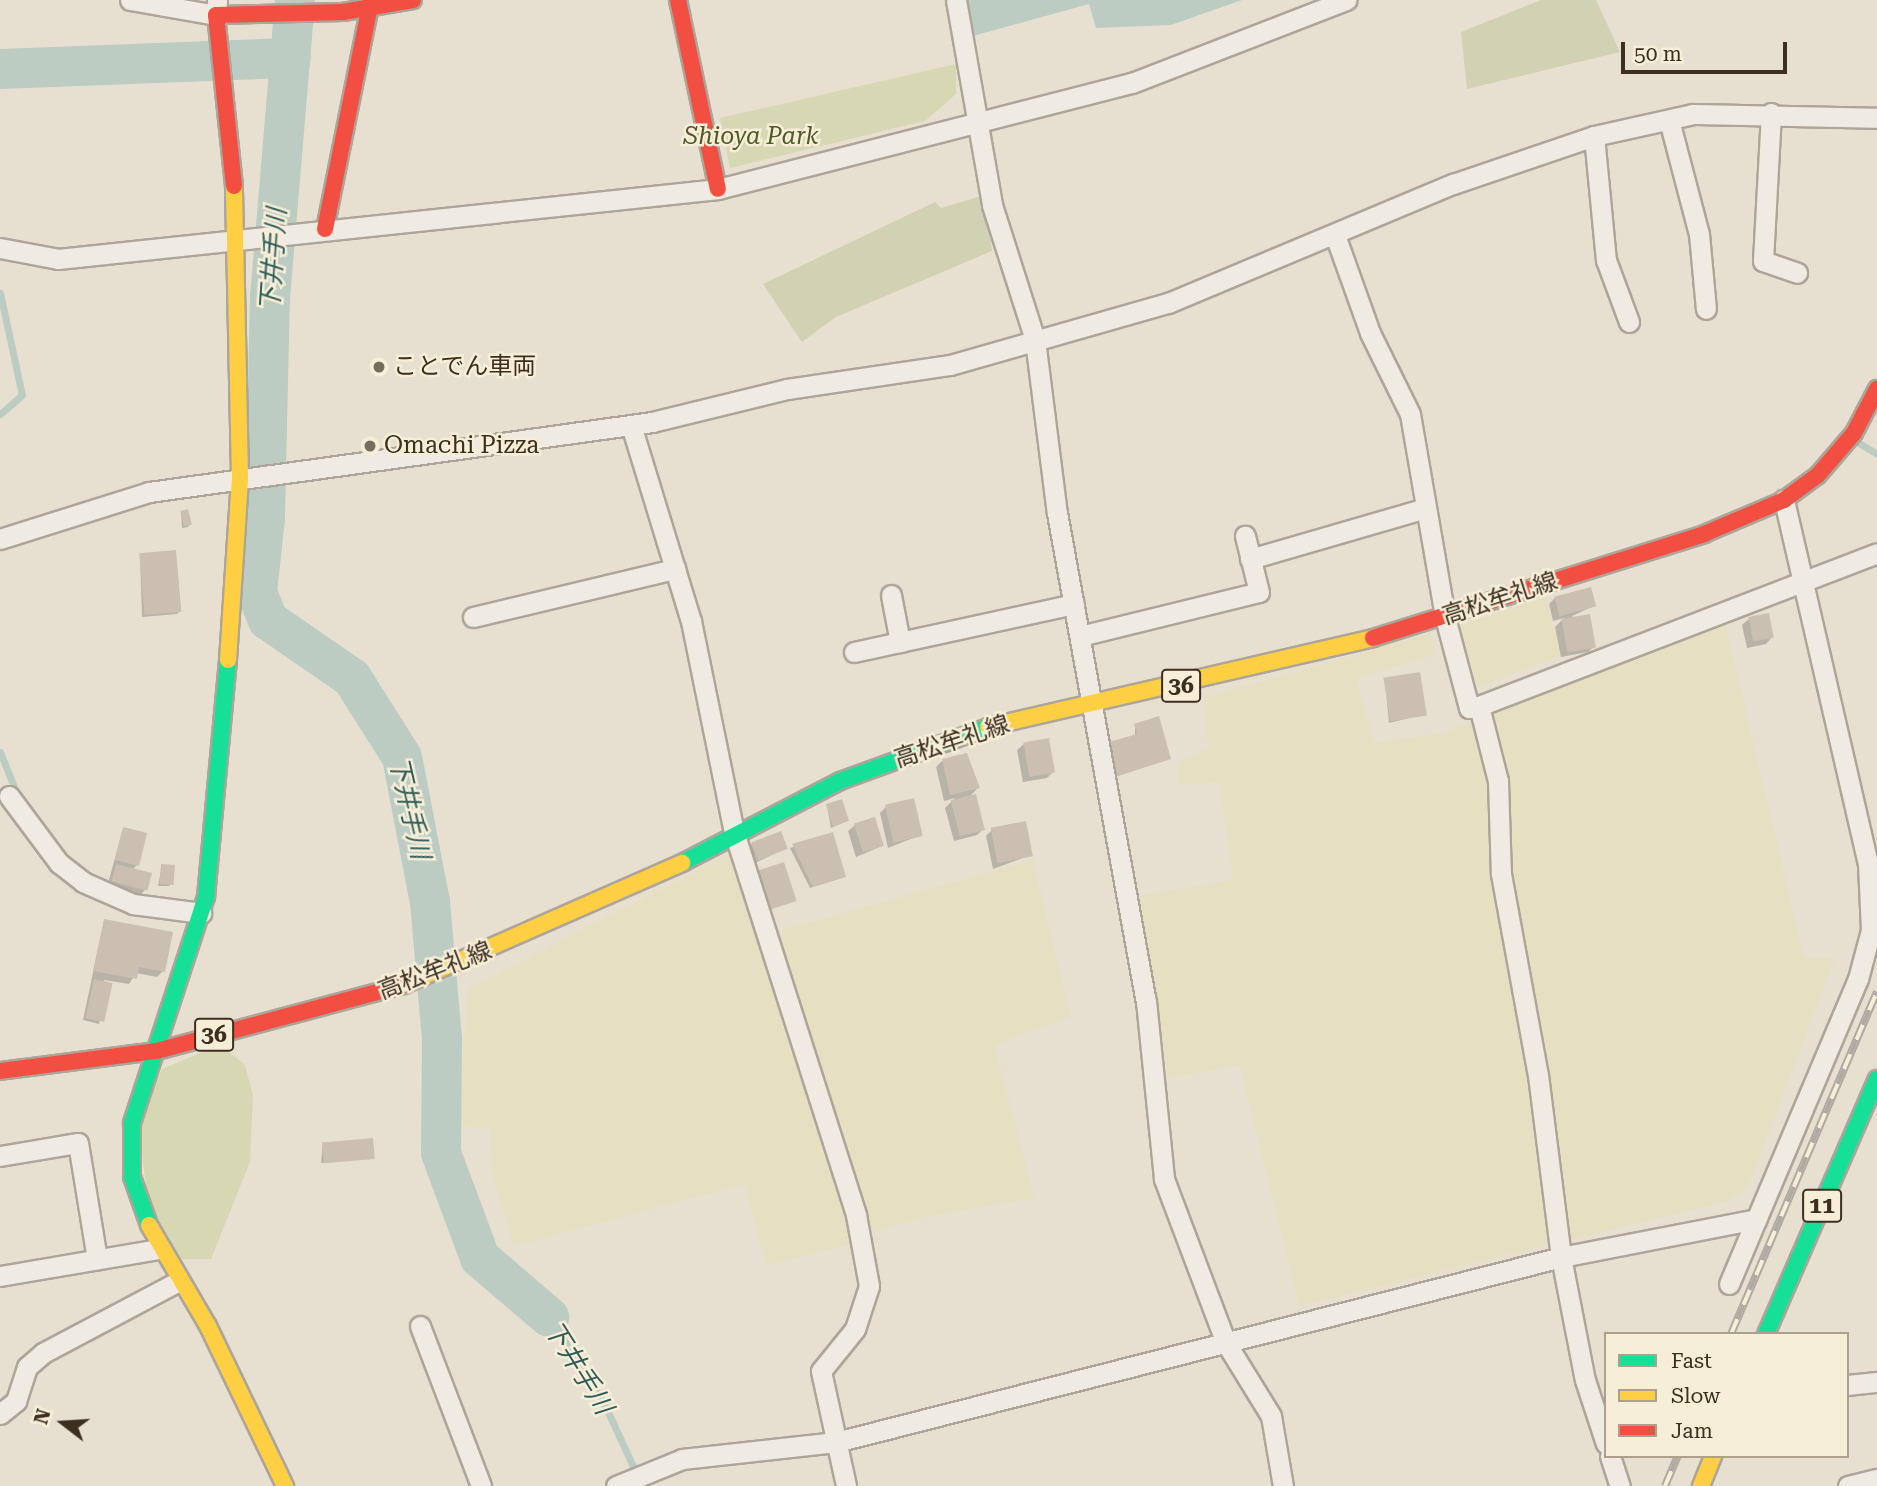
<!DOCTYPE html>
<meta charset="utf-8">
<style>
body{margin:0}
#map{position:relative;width:1877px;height:1486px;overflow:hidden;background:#e7e0d1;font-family:"Roboto Serif","Noto Sans JP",serif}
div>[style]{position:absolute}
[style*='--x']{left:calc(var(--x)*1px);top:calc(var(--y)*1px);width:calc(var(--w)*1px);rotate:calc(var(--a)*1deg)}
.farmland>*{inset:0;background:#e6dfc2}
.green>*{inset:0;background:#d6d7b3}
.cemetery>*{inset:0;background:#d1d1b3}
.water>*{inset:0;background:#bcccc2}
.shadow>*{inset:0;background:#0003}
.stream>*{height:7px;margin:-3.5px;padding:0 3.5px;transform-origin:3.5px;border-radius:3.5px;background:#bcccc2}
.river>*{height:40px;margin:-20px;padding:0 20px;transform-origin:20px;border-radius:20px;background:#bcccc2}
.building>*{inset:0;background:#cbbfb2;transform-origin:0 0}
.roads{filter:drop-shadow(2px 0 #ada599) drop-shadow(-2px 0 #ada599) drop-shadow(0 2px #ada599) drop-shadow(0 -2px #ada599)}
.street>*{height:19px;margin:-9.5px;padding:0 9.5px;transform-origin:9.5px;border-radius:9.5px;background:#efebe3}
.fast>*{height:16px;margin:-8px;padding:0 8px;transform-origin:8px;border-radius:8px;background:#16e098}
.slow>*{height:16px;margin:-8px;padding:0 8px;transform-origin:8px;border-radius:8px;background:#ffcf43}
.jam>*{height:16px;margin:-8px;padding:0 8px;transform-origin:8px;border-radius:8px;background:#f24e42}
.rail>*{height:8px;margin-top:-4px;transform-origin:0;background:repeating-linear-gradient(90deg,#f7eed8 0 16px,#afaaa2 0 32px);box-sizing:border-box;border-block:2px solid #afaaa2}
.dots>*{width:19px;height:19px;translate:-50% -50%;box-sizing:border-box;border:4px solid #f7eed8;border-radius:50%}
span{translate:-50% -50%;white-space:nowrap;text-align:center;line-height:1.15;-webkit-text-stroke:5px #f7eed8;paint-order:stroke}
.shield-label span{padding:2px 5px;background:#f7eed8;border:2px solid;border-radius:5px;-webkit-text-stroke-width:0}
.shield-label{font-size:23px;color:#3d2e20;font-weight:700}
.park-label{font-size:24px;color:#4d5a26;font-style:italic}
.poi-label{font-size:24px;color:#3d2e20}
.left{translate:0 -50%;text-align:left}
.street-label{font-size:24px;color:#3d2e20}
.water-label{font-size:26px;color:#2f5d5a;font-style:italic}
.legend{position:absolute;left:1604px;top:1332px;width:245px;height:126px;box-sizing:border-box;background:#f7eed8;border:2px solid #ada18e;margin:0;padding:9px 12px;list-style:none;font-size:21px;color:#3d2e20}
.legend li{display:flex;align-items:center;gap:14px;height:35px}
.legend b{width:35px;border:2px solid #ada18e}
.north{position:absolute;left:28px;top:1388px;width:70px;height:70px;-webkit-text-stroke:5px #f7eed8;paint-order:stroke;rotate:287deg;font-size:19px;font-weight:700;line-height:28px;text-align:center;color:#3d2e20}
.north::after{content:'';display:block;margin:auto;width:24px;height:32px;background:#3d2e20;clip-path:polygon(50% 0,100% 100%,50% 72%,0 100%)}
.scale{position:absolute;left:1621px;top:42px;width:166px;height:32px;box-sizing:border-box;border:4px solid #3d2e20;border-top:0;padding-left:9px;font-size:21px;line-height:24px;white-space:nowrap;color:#3d2e20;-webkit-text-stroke:5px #f7eed8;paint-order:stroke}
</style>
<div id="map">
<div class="farmland">
<div style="clip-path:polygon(1546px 597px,1561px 656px,1477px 688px,1460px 625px)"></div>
<div style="clip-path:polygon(1724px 618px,1804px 957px,1835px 959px,1748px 1188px,1728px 1201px,1299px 1306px,1240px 1065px,1169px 1078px,1140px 896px,1233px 880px,1219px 782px,1178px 785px,1178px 763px,1208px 749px,1204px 698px,1429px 634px,1437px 654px,1357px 678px,1374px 743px,1443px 733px)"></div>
<div style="clip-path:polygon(731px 853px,855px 1243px,767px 1266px,744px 1184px,514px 1246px,492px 1174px,490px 1129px,460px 1126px,467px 989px)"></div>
<div style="clip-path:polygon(1033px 860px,1071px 1016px,995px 1045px,1034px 1198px,923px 1217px,871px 1233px,779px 944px,783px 930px)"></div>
</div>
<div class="green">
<div style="clip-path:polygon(956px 64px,956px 94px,925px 121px,730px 168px,720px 118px)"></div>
<div style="clip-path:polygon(220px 1045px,245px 1065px,253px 1096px,250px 1162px,211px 1259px,169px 1259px,151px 1224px,138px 1123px,162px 1069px)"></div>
</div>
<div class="cemetery">
<div style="clip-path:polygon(1541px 0,1596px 0,1620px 52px,1467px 89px,1461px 32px)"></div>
<div style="clip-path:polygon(985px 195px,992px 251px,836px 317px,802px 342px,763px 284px,935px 202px,941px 208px)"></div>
</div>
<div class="water">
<div style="clip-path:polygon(966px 0,1242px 0,1171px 25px,1096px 28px,1089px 4px,973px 36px)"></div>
</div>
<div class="shadow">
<div style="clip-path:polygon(181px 512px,190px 524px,188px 527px,182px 528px)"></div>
<div style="clip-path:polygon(140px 555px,180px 611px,177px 614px,142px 617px)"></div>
<div style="clip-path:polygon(1555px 598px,1594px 606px,1572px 616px,1594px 646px,1588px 652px,1561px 657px,1555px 627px,1564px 618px,1553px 621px,1549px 604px)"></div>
<div style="clip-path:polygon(1749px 619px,1772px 637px,1766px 644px,1747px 648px,1742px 625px)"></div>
<div style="clip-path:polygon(1385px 680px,1425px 714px,1389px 723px)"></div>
<div style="clip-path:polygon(1135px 725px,1169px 759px,1109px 779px,1135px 736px)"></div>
<div style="clip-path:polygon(1024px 744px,1053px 772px,1047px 778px,1023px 782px,1017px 750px)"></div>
<div style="clip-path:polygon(942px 761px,978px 788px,969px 797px,983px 829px,977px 835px,954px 841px,945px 808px,955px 798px,944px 801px,936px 767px)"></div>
<div style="clip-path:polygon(827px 806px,847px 821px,831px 828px)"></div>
<div style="clip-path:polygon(886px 807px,921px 835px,888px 848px,880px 813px)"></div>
<div style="clip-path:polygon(855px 825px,882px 846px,856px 857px,848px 831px)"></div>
<div style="clip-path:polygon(123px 829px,138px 864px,132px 870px,146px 889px,140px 895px,107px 887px)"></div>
<div style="clip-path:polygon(992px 830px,1031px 855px,993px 869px,986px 836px)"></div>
<div style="clip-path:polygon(832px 834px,844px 877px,810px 888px,790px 848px)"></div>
<div style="clip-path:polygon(752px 844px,786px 848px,751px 865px,746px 850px)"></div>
<div style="clip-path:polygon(162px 866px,171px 883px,169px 886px,158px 886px)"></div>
<div style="clip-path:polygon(104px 921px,163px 971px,157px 977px,136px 973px,129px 984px,104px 980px,99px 1024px,83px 1020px)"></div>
<div style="clip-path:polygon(323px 1142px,373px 1158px,321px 1163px)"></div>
</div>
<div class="stream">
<div style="--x:0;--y:293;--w:104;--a:77.8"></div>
<div style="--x:22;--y:395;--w:29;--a:139"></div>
<div style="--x:1859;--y:443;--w:21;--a:31"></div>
<div style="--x:0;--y:752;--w:45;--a:68"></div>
<div style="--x:549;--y:1317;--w:98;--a:57.1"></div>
<div style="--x:602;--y:1399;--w:96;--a:65.3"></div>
</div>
<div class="river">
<div style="--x:295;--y:0;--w:296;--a:94.8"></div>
<div style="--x:270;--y:295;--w:223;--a:91.3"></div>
<div style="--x:265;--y:518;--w:74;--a:96.2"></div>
<div style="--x:257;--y:592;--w:30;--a:69"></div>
<div style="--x:268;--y:620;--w:102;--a:34.6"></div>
<div style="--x:352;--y:678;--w:93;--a:57.7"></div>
<div style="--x:402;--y:757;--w:148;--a:79.1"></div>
<div style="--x:430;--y:902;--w:138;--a:85"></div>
<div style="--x:442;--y:1039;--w:114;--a:90.5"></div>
<div style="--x:441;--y:1153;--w:112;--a:69.6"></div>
<div style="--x:480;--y:1258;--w:91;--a:40.5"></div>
<div style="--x:0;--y:69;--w:291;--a:-2.2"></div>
</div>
<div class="building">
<div style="left:188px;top:509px;width:16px;height:8px;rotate:76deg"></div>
<div style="left:176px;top:550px;width:62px;height:37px;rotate:85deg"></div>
<div style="left:1591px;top:587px;width:20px;height:38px;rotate:75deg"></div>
<div style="left:1769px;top:613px;width:25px;height:21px;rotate:79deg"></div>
<div style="left:1590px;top:614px;width:34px;height:29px;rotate:80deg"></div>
<div style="left:1420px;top:672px;width:44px;height:37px;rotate:81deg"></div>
<div style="clip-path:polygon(1159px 716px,1171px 759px,1111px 778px,1102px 744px,1137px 734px,1134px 724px)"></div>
<div style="left:1049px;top:738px;width:35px;height:26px;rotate:80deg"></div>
<div style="clip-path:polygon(967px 753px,980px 788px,950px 795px,942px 759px)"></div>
<div style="left:976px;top:794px;width:37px;height:26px;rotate:76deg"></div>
<div style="left:914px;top:798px;width:39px;height:30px;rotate:77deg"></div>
<div style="left:842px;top:799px;width:23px;height:17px;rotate:72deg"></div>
<div style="left:875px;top:817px;width:30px;height:22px;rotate:73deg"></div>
<div style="left:1026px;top:821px;width:36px;height:36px;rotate:79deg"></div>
<div style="left:123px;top:827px;width:25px;height:34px;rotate:14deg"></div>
<div style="left:781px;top:831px;width:19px;height:32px;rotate:69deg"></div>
<div style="clip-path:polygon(833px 832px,846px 877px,813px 887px,792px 844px)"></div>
<div style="left:784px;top:862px;width:41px;height:30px;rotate:72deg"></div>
<div style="left:116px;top:864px;width:37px;height:18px;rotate:14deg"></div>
<div style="left:161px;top:864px;width:14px;height:20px;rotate:4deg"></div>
<div style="clip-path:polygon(104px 919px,173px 932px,165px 972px,139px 967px,137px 979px,93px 971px)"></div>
<div style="left:94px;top:979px;width:19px;height:40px;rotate:12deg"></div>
<div style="left:373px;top:1138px;width:21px;height:51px;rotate:85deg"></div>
</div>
<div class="roads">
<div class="street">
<div style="--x:130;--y:0;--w:87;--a:9.9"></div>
<div style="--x:216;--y:15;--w:15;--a:-86"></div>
<div style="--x:956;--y:0;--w:208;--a:80"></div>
<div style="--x:992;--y:205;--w:142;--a:72.3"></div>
<div style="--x:1035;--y:340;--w:174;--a:82.8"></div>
<div style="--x:1057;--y:513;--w:496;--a:79.7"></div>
<div style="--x:1146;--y:1001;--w:179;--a:84.2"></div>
<div style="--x:1164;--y:1179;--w:175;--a:69.3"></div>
<div style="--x:1226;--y:1343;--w:86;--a:58.3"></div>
<div style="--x:1271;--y:1416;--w:71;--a:80.3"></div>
<div style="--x:1771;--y:113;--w:148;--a:93.1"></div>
<div style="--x:1763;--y:261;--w:36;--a:19"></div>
<div style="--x:1669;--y:120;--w:118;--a:75.3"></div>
<div style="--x:1699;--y:234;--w:75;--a:84.7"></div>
<div style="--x:1594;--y:136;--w:125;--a:84.5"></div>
<div style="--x:1606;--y:260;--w:66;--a:69.6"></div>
<div style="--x:1335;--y:235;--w:104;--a:70.3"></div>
<div style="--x:1370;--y:333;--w:90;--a:63.7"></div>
<div style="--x:1410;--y:414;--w:206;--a:80.2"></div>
<div style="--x:1445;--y:617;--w:94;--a:75.2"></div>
<div style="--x:1469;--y:708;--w:10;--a:-11"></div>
<div style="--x:1479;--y:706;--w:77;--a:75.8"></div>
<div style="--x:1498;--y:781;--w:93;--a:88.2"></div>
<div style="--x:1501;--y:874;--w:204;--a:79.6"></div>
<div style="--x:1538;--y:1075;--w:183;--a:82.8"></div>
<div style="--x:1561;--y:1257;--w:125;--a:79"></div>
<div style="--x:1585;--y:1380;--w:67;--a:71.8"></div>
<div style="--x:0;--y:248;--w:59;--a:10.7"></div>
<div style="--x:58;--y:259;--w:664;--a:-6.05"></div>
<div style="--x:718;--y:189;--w:427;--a:-14.4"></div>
<div style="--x:1132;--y:83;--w:230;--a:-21.2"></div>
<div style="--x:631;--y:425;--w:205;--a:73"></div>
<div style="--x:691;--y:621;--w:215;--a:78.5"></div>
<div style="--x:734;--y:832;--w:402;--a:72.3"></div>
<div style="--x:856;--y:1215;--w:72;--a:79.6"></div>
<div style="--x:869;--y:1286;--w:45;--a:108"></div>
<div style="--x:855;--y:1329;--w:54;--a:129"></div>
<div style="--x:821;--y:1371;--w:118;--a:77.7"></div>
<div style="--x:0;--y:539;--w:156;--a:-17.5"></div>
<div style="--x:149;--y:492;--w:508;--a:-7.92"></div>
<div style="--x:652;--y:422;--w:139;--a:-13.7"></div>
<div style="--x:787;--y:389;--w:165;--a:-8.4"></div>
<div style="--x:950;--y:365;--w:227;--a:-15.9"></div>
<div style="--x:1168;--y:303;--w:309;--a:-22.7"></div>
<div style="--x:1453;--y:184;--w:149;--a:-18.8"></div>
<div style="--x:1594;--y:136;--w:101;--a:-12.5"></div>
<div style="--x:1693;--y:114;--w:184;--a:1.2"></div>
<div style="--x:1250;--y:559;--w:183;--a:-16.2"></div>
<div style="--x:891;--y:595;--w:48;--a:79.2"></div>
<div style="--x:473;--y:617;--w:208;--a:-13.4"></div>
<div style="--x:1080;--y:636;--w:184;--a:-13.8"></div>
<div style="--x:1259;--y:592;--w:58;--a:-104"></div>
<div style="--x:854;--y:652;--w:225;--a:-12.3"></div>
<div style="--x:1479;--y:706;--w:426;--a:-21"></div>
<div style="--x:9;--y:796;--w:84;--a:53.3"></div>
<div style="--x:59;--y:863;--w:31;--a:38"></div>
<div style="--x:83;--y:882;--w:55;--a:23.7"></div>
<div style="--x:133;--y:904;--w:69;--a:7.5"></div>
<div style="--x:0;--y:1156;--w:79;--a:-9.5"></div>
<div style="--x:78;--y:1143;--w:118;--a:80.7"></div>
<div style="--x:0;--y:1276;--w:160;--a:-9.7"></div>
<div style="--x:1729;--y:1284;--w:331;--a:-67.1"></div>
<div style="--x:1858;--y:979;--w:51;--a:-75.1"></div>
<div style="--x:1871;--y:930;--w:66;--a:-92.6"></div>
<div style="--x:1868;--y:864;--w:374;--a:-103"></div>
<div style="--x:420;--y:1326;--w:171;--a:69.1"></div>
<div style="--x:1847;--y:1385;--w:30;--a:-6"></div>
<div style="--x:0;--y:1414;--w:21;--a:-39"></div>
<div style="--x:16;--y:1401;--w:36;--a:-72"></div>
<div style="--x:27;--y:1367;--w:21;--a:-41"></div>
<div style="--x:43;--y:1353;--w:154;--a:-27.9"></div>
<div style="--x:1610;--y:1456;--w:32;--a:72"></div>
<div style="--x:616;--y:1486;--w:71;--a:-22.2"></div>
<div style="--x:682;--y:1459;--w:155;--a:-6.3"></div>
<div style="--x:836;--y:1442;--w:748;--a:-14.31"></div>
<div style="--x:1561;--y:1257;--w:199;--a:-11"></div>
<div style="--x:1848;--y:1486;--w:30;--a:-14"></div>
</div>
<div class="fast">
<div style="--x:682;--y:863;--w:178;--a:-27.4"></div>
<div style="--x:840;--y:781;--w:158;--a:-20"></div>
<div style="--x:149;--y:1225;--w:51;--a:-109.5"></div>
<div style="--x:132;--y:1177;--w:54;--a:-90"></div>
<div style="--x:132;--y:1123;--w:238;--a:-71.9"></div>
<div style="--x:206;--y:897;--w:238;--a:-84.7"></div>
<div style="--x:1766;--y:1334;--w:278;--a:-66.5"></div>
</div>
<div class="slow">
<div style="--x:228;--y:660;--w:183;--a:-86.2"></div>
<div style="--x:240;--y:477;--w:291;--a:-91.2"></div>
<div style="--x:988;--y:727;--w:395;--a:-13"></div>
<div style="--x:404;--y:985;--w:304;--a:-23.7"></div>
<div style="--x:149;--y:1225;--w:117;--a:59.7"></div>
<div style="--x:208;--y:1326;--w:178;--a:64.3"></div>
<div style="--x:1701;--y:1486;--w:32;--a:-68"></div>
</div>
<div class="jam">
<div style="--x:678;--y:0;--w:193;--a:78.1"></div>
<div style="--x:234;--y:186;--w:172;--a:-96"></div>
<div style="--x:216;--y:15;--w:127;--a:-1.4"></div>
<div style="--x:343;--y:12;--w:71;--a:-9.7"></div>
<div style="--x:325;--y:229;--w:234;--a:-78.6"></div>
<div style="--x:1373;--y:638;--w:347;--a:-17.4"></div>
<div style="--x:1704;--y:534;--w:87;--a:-23"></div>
<div style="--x:1784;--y:500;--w:42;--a:-36.3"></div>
<div style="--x:1818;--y:475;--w:55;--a:-49.4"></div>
<div style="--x:1854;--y:433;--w:50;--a:-62.4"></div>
<div style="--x:0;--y:1071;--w:158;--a:-7.3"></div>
<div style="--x:157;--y:1051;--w:256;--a:-15"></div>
</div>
</div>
<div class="rail">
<div style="--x:1731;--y:1334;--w:372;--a:-66.9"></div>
<div style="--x:1665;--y:1486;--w:33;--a:-67"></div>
</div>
<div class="dots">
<div style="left:379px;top:367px;background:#786c5e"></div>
<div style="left:370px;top:446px;background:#786c5e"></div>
</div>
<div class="shield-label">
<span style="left:1181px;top:686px">36</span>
<span style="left:214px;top:1035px">36</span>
<span style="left:1822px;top:1206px">11</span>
</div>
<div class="park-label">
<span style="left:751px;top:137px">Shioya Park</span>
</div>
<div class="poi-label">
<span class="left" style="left:393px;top:367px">ことでん車両</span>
<span class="left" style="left:384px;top:446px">Omachi Pizza</span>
</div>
<div class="street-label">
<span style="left:1500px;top:599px;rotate:-18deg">高松牟礼線</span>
<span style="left:952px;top:742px;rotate:-18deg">高松牟礼線</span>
<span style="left:435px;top:971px;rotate:-21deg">高松牟礼線</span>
</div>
<div class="water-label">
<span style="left:274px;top:260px;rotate:-86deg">下井手川</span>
<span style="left:409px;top:808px;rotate:77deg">下井手川</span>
<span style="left:578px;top:1368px;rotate:58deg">下井手川</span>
</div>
<ul class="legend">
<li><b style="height:9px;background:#16e098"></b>Fast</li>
<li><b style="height:9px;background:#ffcf43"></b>Slow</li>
<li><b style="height:9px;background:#f24e42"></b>Jam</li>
</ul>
<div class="north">N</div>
<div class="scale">50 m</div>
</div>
